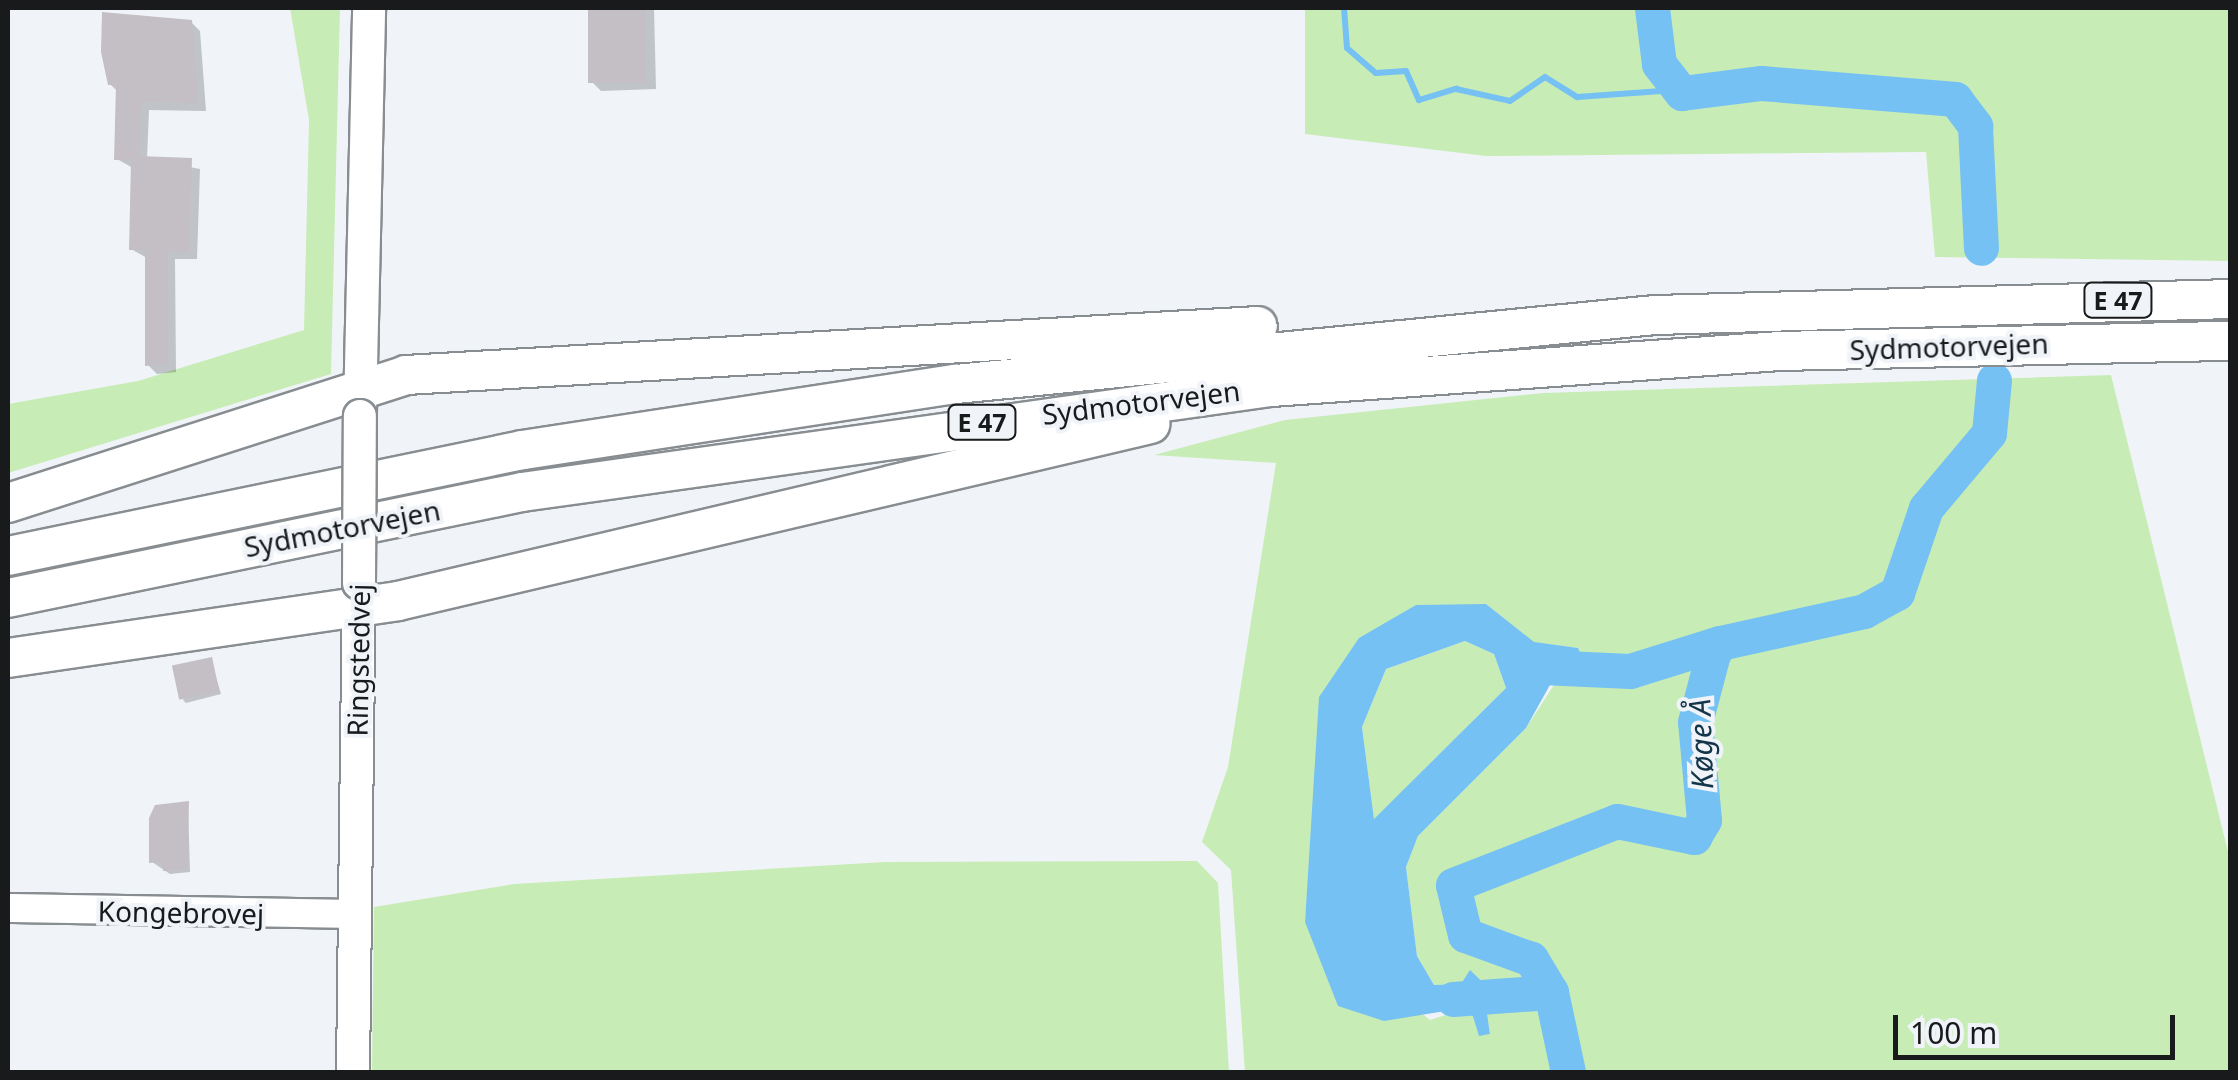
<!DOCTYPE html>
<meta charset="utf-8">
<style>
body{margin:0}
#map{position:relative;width:2238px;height:1080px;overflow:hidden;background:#f0f4f9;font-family:"Noto Sans",sans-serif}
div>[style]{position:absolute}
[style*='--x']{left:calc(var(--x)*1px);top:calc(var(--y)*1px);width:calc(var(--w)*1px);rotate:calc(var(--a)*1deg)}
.green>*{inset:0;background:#c8ecb6}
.water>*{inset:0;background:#76c1f3}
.shadow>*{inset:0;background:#0003}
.stream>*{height:6px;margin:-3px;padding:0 3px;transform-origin:3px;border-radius:3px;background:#76c1f3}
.river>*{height:35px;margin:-17.5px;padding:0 17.5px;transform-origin:17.5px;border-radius:17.5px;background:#76c1f3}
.building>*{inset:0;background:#c3bfc4;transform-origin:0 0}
.roads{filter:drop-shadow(2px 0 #888d91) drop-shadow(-2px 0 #888d91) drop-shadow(0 2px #888d91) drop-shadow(0 -2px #888d91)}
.minor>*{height:28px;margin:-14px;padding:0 14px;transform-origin:14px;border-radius:14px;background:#fff}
.major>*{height:32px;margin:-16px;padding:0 16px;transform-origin:16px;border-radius:16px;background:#fff}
.highway>*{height:38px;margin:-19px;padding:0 19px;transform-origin:19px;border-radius:19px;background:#fff}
.bridges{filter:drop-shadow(2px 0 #888d91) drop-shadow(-2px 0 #888d91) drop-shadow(0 2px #888d91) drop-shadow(0 -2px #888d91)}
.major-bridge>*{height:32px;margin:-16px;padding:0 16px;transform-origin:16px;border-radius:16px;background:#fff}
span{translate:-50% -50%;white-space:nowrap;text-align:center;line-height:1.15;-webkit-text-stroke:8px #f0f4f9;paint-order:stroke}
.shield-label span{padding:2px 8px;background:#f0f4f9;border:2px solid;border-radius:8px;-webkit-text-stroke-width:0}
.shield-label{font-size:25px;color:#181a1b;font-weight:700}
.street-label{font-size:28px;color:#181a1b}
.water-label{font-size:30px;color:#133449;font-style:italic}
.frame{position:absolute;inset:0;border:10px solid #181a1b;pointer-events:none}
.scale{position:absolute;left:1893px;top:1015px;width:282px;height:45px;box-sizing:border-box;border:5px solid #181a1b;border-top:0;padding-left:12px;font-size:30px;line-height:35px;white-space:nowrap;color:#181a1b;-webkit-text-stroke:8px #f0f4f9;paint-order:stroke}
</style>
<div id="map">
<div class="green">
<div style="clip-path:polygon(290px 8px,340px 8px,331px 374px,8px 473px,8px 404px,138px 381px,304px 330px,309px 120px)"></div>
<div style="clip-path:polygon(1305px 8px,2230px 8px,2230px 261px,1935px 257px,1926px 152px,1486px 156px,1305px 134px)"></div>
<div style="clip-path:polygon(evenodd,2111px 375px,2230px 860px,2230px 1072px,1245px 1072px,1231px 870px,1202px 842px,1228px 767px,1276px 463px,1154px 455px,1285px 420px,1543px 393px,2111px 375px,1486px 604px,1534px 643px,1578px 648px,1526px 728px,1418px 836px,1406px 867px,1417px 956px,1434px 985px,1462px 984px,1499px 999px,1485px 1007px,1490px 1033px,1479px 1035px,1470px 1007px,1430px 1020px,1305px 922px,1313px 833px,1359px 638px,1486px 604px)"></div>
<div style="clip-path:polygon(1465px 641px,1494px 654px,1506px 688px,1374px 820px,1362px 727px,1386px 669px)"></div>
<div style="clip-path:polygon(1197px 861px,1218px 883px,1229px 1072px,372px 1072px,374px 907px,514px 884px,885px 862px)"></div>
</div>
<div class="water">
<div style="clip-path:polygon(evenodd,1486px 604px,1534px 642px,1578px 648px,1591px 678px,1551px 683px,1526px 728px,1418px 836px,1406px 867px,1417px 956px,1434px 985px,1461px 984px,1470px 970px,1500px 999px,1486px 1007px,1490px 1034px,1479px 1036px,1470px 1007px,1384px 1021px,1338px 1006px,1305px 922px,1319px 697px,1359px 638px,1416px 605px,1486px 604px,1465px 641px,1494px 654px,1506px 688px,1374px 819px,1362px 727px,1386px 669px,1465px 641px)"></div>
</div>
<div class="shadow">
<div style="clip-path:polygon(590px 8px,654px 8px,656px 89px,601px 91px,592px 82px)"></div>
<div style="clip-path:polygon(191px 22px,200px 31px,206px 111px,149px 110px,147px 159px,200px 169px,197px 259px,175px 259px,176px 372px,157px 374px,148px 365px,147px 258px,131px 249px,133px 168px,117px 159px,118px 92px,110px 84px)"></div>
<div style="clip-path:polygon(211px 660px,221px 694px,186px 703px,183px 700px)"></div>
<div style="clip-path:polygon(188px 804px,190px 872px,170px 874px,152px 862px)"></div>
</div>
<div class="stream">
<div style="--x:1344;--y:8;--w:40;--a:85.7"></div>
<div style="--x:1347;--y:48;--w:38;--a:41"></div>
<div style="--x:1376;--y:73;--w:30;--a:-4"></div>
<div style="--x:1406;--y:71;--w:32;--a:66"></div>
<div style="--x:1419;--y:100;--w:39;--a:-17"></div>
<div style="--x:1456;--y:89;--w:55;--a:12.5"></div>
<div style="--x:1510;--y:101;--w:42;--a:-34.4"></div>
<div style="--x:1545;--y:77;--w:38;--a:32"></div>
<div style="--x:1577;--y:97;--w:99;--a:-4"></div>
</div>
<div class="river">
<div style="--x:1652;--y:8;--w:56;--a:82.9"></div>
<div style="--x:1659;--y:64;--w:37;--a:52"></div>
<div style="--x:1682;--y:93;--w:80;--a:-7.2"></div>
<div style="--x:1761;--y:83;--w:195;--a:4.7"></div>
<div style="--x:1955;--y:99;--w:34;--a:53"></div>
<div style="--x:1975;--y:126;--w:122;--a:87.2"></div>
<div style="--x:1541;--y:667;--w:89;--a:2.6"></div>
<div style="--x:1630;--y:671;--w:94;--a:-17.3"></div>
<div style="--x:1453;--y:999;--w:98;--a:-4.1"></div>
<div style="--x:1568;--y:1072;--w:82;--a:-102"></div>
<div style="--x:1551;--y:992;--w:39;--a:-121"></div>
<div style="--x:1531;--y:959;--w:70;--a:-160"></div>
<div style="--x:1465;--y:935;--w:51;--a:-103.5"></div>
<div style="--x:1453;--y:885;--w:176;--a:-21.3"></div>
<div style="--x:1617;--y:821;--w:79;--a:11.7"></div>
<div style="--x:1694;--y:837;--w:20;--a:-60"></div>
<div style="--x:1704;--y:820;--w:98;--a:-95.2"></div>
<div style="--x:1695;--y:722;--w:70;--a:-75.2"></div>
<div style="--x:1713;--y:654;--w:13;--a:-58"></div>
<div style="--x:1720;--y:643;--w:148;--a:-12.5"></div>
<div style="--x:1864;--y:611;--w:38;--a:-29"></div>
<div style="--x:1897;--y:593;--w:90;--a:-71.2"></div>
<div style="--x:1926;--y:508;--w:98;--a:-50"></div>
<div style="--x:1989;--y:433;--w:53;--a:-84.6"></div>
</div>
<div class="building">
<div style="left:588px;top:8px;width:58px;height:75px"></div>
<div style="clip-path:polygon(102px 12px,192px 20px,198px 103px,141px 102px,139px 156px,192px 158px,189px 252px,167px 251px,168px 364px,145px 366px,145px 250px,129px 250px,131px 160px,114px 160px,116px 85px,108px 85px,101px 52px)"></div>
<div style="left:212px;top:657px;width:35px;height:41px;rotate:78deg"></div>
<div style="clip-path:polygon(189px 801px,187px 869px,163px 871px,162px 862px,149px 863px,149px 818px,155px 805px)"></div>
</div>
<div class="roads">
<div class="minor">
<div style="--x:8;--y:908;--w:347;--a:1"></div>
</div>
<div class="major">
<div style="--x:360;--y:411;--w:403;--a:-88.7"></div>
<div style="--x:353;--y:1072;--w:489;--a:-89.3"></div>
</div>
<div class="highway">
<div style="--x:8;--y:503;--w:418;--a:-17.8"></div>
<div style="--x:406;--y:375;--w:853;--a:-3.29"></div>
<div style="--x:8;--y:556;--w:526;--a:-11.63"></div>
<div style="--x:523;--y:450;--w:438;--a:-8.7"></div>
<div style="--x:956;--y:384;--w:702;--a:-5.64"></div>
<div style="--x:1655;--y:315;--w:575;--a:-1.59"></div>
<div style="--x:8;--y:598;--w:525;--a:-11.65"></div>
<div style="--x:522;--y:492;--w:756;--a:-7.98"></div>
<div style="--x:1271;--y:387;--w:510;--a:-4.05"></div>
<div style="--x:1780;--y:351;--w:450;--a:-1.3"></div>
<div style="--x:8;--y:658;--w:394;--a:-8.3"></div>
<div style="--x:398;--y:601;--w:773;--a:-13.24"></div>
</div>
</div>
<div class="bridges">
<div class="major-bridge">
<div style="--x:359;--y:583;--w:167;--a:-89.7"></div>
</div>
</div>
<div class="shield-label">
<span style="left:2118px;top:300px">E 47</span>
<span style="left:982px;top:422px">E 47</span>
</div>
<div class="street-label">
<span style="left:1949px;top:346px;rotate:-2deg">Sydmotorvejen</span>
<span style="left:1141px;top:402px;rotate:-7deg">Sydmotorvejen</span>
<span style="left:342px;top:528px;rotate:-11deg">Sydmotorvejen</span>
<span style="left:358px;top:660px;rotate:-89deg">Ringstedvej</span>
<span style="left:181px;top:912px;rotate:1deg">Kongebrovej</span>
</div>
<div class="water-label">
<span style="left:1701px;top:744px;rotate:-92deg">Køge Å</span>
</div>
<div class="frame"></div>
<div class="scale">100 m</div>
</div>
